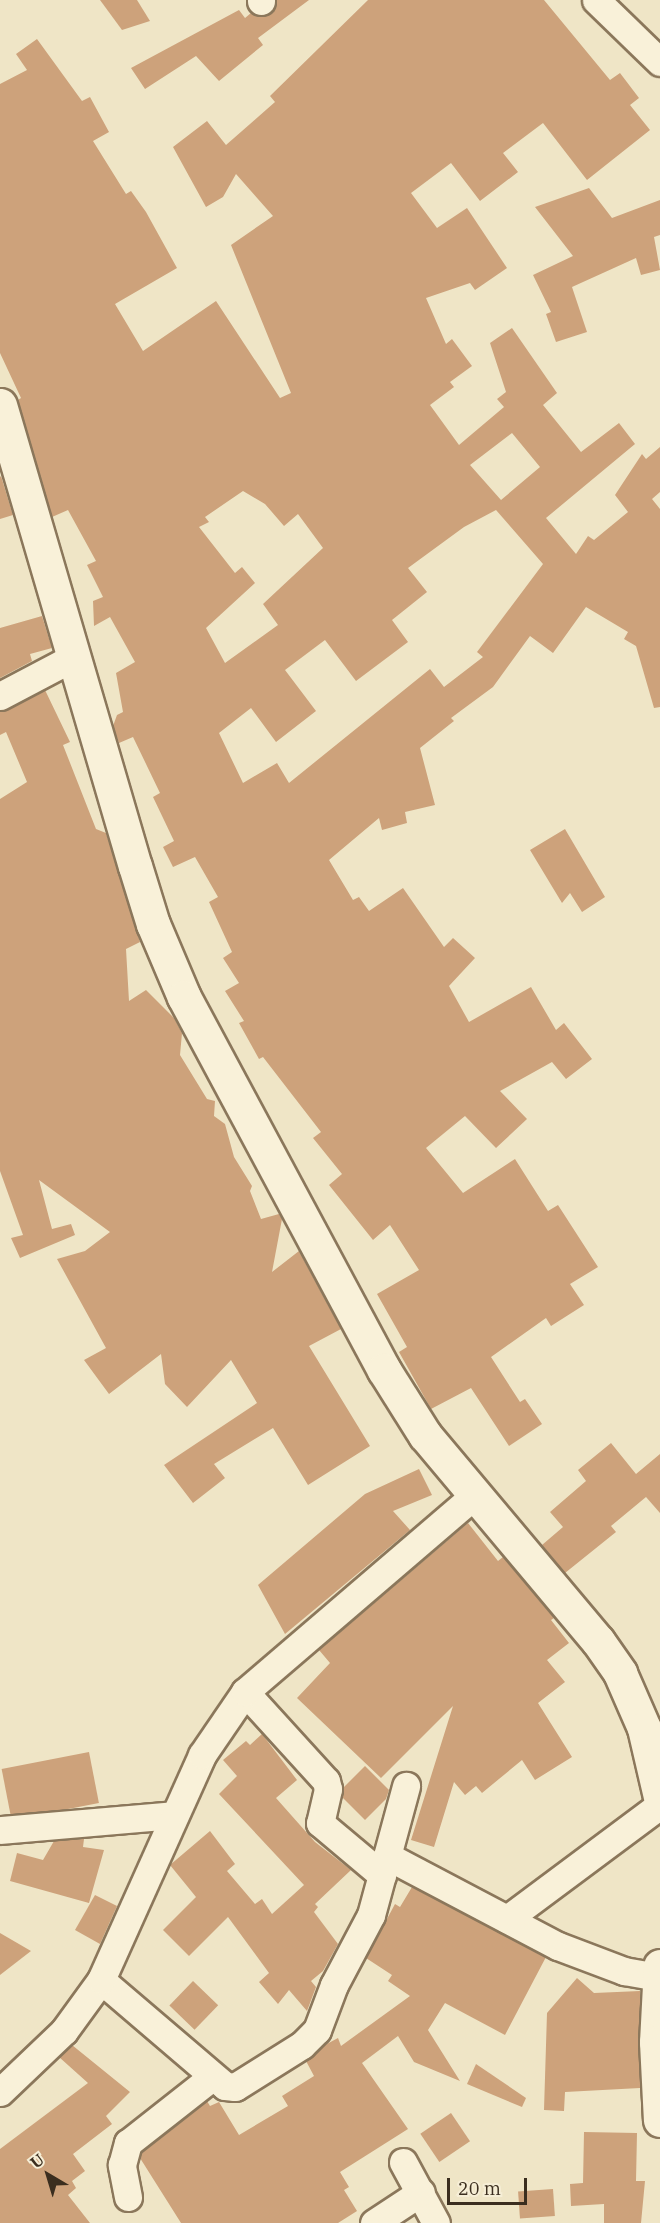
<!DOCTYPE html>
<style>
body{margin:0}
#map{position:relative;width:660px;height:2223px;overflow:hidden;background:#efe5c6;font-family:"IBM Plex Serif",serif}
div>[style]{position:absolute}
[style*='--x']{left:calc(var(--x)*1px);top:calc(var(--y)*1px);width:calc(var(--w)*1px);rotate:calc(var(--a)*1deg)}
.building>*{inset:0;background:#cda27b;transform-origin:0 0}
.roads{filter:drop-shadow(2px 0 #8b775b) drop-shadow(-2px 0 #8b775b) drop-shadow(0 2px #8b775b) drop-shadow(0 -2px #8b775b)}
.street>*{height:27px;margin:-13.5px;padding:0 13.5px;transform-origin:13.5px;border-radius:13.5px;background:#f9f1d9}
.secondary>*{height:33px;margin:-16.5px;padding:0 16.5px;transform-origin:16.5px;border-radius:16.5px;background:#f9f1d9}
span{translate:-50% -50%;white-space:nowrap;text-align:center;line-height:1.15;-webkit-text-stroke:5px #f6eed6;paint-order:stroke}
.north{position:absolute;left:18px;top:2145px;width:60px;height:60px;-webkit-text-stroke:4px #f6eed6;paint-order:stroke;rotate:322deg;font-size:16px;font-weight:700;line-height:24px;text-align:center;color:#3b2e1f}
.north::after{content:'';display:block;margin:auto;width:21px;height:27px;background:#3b2e1f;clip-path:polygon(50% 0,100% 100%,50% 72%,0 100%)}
.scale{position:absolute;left:447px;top:2178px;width:80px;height:27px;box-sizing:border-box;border:3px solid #3b2e1f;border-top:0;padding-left:8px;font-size:18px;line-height:21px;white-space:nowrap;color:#3b2e1f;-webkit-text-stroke:4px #f6eed6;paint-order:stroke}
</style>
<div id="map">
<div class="building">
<div style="clip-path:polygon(100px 0,137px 0,150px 21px,122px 30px)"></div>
<div style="clip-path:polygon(277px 0,309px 0,258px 38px,263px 45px,219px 81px,196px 56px,145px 89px,131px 68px,239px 10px,245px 18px,251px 13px,268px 15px)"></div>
<div style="clip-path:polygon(evenodd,368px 0,544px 0,610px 80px,620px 73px,639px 98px,630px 105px,650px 130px,587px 180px,543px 123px,503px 153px,518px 172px,480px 201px,451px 163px,411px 193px,437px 228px,467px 208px,507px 268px,475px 290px,470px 283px,426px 298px,446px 344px,452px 339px,472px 366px,450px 382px,454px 387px,430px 405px,459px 445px,504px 407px,497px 399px,506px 392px,490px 343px,512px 328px,557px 393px,543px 405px,581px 452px,619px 423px,635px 444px,546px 518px,576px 554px,588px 536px,594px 540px,628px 512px,615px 495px,642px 454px,646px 459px,660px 447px,660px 492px,652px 499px,660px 509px,660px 707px,654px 708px,636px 646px,624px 639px,628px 632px,586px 607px,553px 653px,530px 636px,493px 687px,451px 718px,454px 721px,420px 748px,435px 805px,405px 812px,407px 823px,382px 830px,379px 818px,329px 860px,353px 900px,359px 897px,369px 911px,403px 888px,444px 947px,453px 938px,475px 958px,449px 986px,469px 1022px,531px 987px,556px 1030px,564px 1023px,592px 1059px,566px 1079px,552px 1062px,500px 1091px,527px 1119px,496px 1148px,465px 1116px,426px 1148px,463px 1193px,515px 1159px,548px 1211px,558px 1205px,598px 1267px,570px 1284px,584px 1305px,551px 1326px,546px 1318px,491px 1357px,520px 1402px,525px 1399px,542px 1424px,509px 1446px,471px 1388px,431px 1409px,399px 1352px,407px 1347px,377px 1294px,419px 1270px,390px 1225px,373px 1240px,329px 1185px,342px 1174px,313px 1138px,321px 1132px,263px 1057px,259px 1059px,239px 1023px,244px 1021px,225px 991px,239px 983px,223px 958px,232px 952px,209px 902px,218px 897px,195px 857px,173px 867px,163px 847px,174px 841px,153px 797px,160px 793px,133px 737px,119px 743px,113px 726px,117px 715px,123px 712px,116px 673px,135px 662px,110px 617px,94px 626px,93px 601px,103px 597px,87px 565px,96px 561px,68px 510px,52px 517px,18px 400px,21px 398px,0 353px,0 84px,27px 70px,16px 54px,37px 39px,82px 101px,90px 97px,109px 132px,93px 141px,126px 194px,131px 191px,146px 212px,177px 268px,115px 304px,143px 351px,216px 301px,280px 398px,291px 393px,231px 245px,273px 216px,236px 174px,223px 197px,206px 207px,173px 147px,207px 121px,226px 145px,275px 102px,270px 96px,368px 0,512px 433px,540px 467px,501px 500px,470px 465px,512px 433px,368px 0,243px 491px,265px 504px,284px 526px,298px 514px,323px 548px,263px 604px,278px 625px,225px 663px,206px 628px,255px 583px,242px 567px,235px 573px,199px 527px,209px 522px,205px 517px,243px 491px,368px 0,496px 510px,543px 564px,477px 652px,483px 657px,444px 687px,430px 669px,289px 783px,277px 763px,243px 783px,219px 733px,251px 708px,276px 742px,316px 711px,285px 670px,325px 640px,356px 681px,408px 642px,392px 620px,427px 592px,408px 568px,464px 527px,496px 510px)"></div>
<div style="clip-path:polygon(589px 188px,612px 218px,660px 200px,660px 235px,654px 237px,660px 270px,641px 275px,636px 258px,572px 287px,587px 332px,556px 342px,546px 314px,551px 312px,533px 275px,573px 256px,535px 207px)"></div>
<div style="clip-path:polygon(1px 476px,13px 515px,0 519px,0 477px)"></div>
<div style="clip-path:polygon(42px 616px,52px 648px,30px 654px,32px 661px,0 678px,0 628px)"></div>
<div style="clip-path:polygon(45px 690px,70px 742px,63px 745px,96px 829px,106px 833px,140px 942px,126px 949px,129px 1001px,146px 990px,174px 1018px,182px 1033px,180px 1055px,207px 1099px,215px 1101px,214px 1116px,225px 1124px,234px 1157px,252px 1186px,250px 1191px,261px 1219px,279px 1214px,282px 1219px,272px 1272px,299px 1251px,341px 1329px,309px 1346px,370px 1446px,308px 1485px,273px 1428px,214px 1464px,225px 1478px,193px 1503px,164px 1465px,257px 1403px,231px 1360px,187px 1407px,165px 1384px,161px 1354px,109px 1394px,84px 1360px,106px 1348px,57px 1259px,85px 1251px,110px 1232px,39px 1180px,52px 1229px,71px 1224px,75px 1235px,20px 1258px,11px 1238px,23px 1235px,0 1171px,0 799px,27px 782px,6px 732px,0 735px,0 712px)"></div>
<div style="clip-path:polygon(565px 829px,605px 897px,582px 912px,570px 893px,562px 903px,530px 850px)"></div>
<div style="clip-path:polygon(611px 1443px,636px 1474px,660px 1454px,660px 1513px,646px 1497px,611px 1526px,616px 1532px,565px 1573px,542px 1545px,563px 1527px,550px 1512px,586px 1481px,578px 1470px)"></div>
<div style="clip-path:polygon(419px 1469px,432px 1495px,393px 1511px,410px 1530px,285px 1634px,258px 1585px,365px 1494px)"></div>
<div style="clip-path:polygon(468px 1523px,498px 1561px,503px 1557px,554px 1618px,551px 1620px,569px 1643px,547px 1660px,565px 1682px,538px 1703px,572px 1757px,535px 1780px,522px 1760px,482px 1793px,476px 1786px,465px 1795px,454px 1782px,434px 1847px,411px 1840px,453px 1706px,381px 1778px,297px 1698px,330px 1663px,319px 1650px)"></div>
<div style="clip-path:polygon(262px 1734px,297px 1780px,276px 1798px,315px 1842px,351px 1870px,315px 1904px,318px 1907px,314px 1912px,338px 1944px,323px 1971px,311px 1981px,316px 1987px,307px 2011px,289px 1990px,278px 2004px,259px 1982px,269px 1973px,228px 1917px,189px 1956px,163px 1930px,196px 1897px,170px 1865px,210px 1831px,235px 1864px,227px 1871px,255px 1904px,262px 1899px,272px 1914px,304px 1885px,219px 1794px,237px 1776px,223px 1760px,246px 1741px,250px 1745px)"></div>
<div style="left:89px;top:1752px;width:52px;height:89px;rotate:79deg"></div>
<div style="clip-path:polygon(365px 1766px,389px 1790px,386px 1799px,365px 1820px,342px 1797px,343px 1788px)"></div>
<div style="clip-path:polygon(84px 1839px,83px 1847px,104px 1850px,89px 1903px,10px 1881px,17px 1853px,43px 1860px,54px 1841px)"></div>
<div style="clip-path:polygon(412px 1887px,546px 1957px,505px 2035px,445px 2003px,428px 2030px,460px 2081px,414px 2062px,398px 2036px,362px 2063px,408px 2129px,340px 2172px,349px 2187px,344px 2190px,357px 2211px,338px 2223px,181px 2223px,140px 2158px,142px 2152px,207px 2101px,210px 2106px,219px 2102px,239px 2135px,288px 2106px,282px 2096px,314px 2076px,306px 2061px,323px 2046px,338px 2038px,341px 2046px,410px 1996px,388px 1981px,392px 1975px,366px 1958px,395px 1904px,400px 1907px)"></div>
<div style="clip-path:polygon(95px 1895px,117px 1906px,100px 1944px,75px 1930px)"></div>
<div style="clip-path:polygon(0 1933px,31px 1951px,0 1975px)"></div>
<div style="clip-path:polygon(577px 1978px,594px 1993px,640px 1991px,640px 2088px,565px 2092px,564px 2111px,544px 2110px,547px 2013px)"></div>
<div style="left:193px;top:1981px;width:35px;height:34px;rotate:44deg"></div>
<div style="clip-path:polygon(72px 2045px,130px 2092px,106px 2116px,112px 2124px,73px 2154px,85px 2171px,72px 2181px,76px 2188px,68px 2195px,90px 2223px,0 2223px,0 2149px,88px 2083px,59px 2057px)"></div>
<div style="clip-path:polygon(476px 2064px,526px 2098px,522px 2107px,467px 2084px)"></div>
<div style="left:451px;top:2113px;width:34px;height:37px;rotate:56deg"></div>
<div style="clip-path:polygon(584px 2132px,637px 2133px,636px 2181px,645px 2181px,641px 2223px,604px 2223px,604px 2204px,571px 2206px,570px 2184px,583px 2183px)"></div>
<div style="left:553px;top:2189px;width:27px;height:35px;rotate:86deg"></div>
</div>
<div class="roads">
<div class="street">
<div style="--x:261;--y:0;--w:1;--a:90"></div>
<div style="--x:596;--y:0;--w:89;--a:44.1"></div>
<div style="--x:0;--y:696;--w:81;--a:-27.8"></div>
<div style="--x:245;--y:1692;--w:120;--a:47.7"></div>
<div style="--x:326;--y:1781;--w:8;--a:76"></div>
<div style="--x:328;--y:1789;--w:35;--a:103"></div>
<div style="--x:320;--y:1823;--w:81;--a:40"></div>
<div style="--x:0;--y:1830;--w:175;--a:-4.9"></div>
<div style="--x:387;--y:1856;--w:193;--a:27.8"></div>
<div style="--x:558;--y:1946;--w:71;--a:20.7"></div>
<div style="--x:624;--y:1971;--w:36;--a:10"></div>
<div style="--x:507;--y:1919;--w:191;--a:-36.7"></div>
<div style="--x:101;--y:1980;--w:163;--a:40.5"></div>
<div style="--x:225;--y:2086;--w:10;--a:6"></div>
<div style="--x:235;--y:2087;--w:79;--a:-32.1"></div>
<div style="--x:302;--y:2045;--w:21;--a:-45"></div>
<div style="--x:317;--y:2030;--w:48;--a:-69.3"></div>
<div style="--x:334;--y:1985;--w:79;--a:-62.1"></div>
<div style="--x:371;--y:1915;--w:134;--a:-74.8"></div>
<div style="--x:0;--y:2092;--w:88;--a:-43.6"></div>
<div style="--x:64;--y:2031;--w:63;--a:-54"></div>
<div style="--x:101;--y:1980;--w:247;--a:-65.8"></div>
<div style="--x:202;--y:1755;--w:76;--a:-55.7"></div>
<div style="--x:245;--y:1692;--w:301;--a:-40.6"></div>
<div style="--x:403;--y:2162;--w:69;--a:61.6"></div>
<div style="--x:128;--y:2197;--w:33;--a:-101"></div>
<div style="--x:122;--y:2165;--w:23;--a:-75"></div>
<div style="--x:128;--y:2143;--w:107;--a:-38.2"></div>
<div style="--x:374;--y:2223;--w:56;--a:-33.4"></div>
</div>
<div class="secondary">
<div style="--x:0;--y:405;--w:480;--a:73.7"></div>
<div style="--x:135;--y:866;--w:61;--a:72.8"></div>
<div style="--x:153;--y:924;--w:79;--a:67"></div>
<div style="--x:184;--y:997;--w:423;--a:61.8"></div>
<div style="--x:384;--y:1370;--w:77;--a:57.8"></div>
<div style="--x:425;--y:1435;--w:269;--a:50"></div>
<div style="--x:598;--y:1641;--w:39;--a:55"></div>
<div style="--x:620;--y:1673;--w:60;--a:66.4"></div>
<div style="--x:644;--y:1728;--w:71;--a:76.9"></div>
<div style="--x:660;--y:1966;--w:76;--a:93"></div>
<div style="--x:656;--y:2042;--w:78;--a:87.1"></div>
</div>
</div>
<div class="north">U</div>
<div class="scale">20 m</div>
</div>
